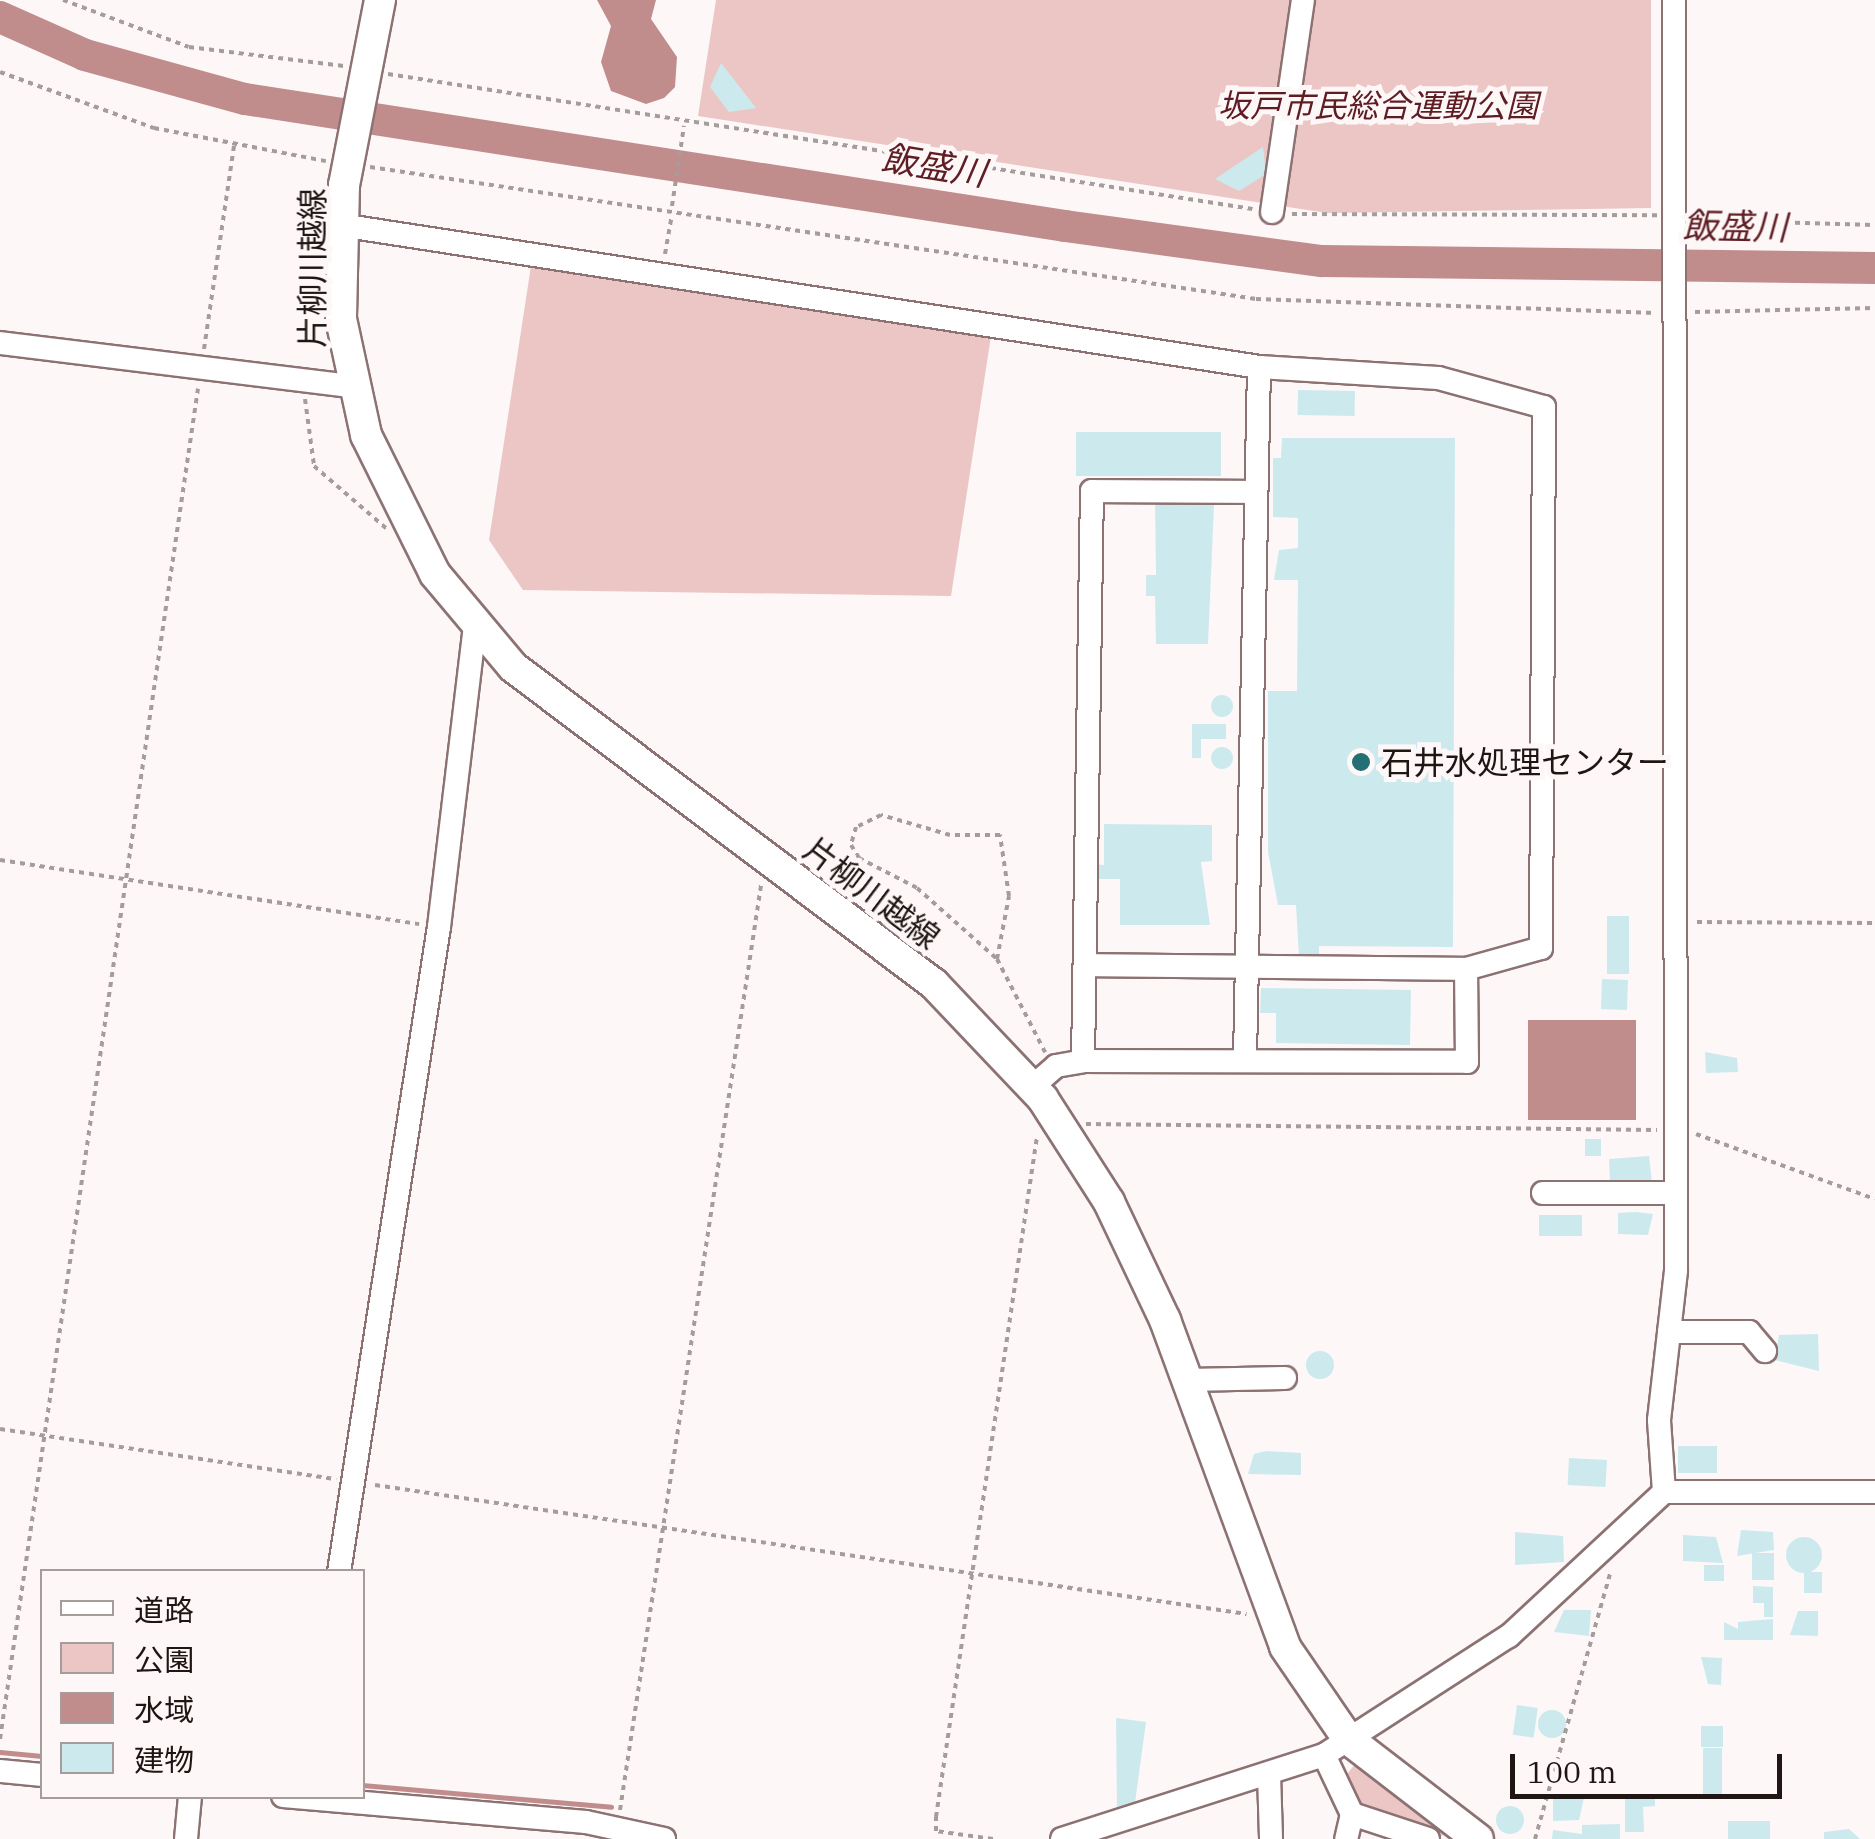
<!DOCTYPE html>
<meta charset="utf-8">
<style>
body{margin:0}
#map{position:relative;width:1875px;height:1839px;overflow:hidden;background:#fdf7f7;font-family:"IBM Plex Serif","Noto Sans JP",serif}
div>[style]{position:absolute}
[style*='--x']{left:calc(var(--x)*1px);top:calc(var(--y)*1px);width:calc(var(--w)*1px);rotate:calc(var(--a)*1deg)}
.green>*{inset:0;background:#ebc6c5}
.water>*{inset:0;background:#c18c8c;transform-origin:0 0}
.stream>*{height:5px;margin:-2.5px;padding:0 2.5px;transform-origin:2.5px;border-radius:2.5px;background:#c18c8c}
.river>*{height:32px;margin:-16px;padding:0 16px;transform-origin:16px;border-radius:16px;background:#c18c8c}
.building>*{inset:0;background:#cceaee;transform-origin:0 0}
.round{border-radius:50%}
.path>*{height:4px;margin-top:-2px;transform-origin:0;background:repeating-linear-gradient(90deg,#a49d9c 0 5px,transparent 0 10px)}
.roads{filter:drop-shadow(2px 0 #8c7272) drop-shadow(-2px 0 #8c7272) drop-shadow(0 2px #8c7272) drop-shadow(0 -2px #8c7272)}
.minor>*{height:22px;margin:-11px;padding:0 11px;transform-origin:11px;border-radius:11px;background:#fff}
.major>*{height:30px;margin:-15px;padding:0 15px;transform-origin:15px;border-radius:15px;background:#fff}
.dots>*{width:28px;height:28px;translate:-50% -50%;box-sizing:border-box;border:5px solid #fdf7f7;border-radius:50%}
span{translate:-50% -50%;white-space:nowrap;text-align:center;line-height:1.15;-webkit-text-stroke:10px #fdf7f7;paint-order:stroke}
.park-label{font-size:32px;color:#5e1d23;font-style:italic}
.street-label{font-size:32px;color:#1e1514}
.poi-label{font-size:32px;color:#1e1514}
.left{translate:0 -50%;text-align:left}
.water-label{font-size:35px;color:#5f1e24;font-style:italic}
.legend{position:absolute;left:40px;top:1569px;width:325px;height:230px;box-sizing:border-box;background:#fdf7f7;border:2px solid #a49d9c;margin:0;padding:12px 18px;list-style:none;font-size:30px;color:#1e1514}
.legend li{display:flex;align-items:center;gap:20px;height:50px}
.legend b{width:50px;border:2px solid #a49d9c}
.scale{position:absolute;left:1510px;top:1754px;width:272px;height:45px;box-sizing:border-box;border:5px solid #1e1514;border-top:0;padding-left:12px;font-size:30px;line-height:35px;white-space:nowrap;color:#1e1514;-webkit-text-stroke:8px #fdf7f7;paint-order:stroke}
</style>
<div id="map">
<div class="green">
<div style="clip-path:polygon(716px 0,1651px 0,1651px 208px,1327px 213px,698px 116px)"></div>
<div style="clip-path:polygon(531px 266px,991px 336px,951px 596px,523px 590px,489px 540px)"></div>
<div style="clip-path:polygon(1356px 1763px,1445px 1832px,1442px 1836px,1355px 1807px,1343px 1779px)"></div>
</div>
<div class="water">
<div style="clip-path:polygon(597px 0,656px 0,651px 19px,677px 57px,675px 87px,664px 98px,646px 104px,611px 91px,601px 62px,611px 26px)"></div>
<div style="left:1636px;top:1020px;width:100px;height:108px;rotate:90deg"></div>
</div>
<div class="stream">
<div style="--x:0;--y:1752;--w:42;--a:5.4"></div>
<div style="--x:362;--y:1785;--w:250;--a:5"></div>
</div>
<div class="river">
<div style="--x:0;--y:17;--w:93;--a:24.1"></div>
<div style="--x:85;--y:55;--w:166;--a:15.4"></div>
<div style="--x:245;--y:99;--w:830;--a:8.8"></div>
<div style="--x:1065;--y:226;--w:259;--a:7.8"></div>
<div style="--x:1322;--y:261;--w:553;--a:0.73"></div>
</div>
<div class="building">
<div style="clip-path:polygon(721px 63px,756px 108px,729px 112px,710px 87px)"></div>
<div style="clip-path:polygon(1263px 147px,1266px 174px,1239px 191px,1215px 179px)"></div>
<div style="left:1298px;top:390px;width:57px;height:25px;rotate:1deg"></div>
<div style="left:1076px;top:432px;width:145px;height:44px"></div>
<div style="clip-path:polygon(1282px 438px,1455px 438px,1453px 947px,1319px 946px,1319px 956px,1299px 956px,1296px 905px,1278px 905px,1268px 852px,1268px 691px,1297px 691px,1298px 580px,1274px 580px,1279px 550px,1298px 548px,1298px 518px,1273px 517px,1273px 458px,1281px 458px)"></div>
<div style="clip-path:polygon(1155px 496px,1214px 505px,1208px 644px,1156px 644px,1155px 596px,1146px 596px,1146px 575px,1156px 575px)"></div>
<div class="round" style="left:1211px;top:695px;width:22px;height:22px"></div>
<div style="clip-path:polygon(1192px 724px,1226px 724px,1226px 739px,1201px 739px,1201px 758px,1192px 758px)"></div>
<div class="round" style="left:1211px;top:747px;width:22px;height:22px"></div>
<div style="clip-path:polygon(1104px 824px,1212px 825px,1212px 861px,1201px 862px,1210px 925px,1120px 925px,1120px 879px,1090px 879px,1090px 864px,1104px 865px)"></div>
<div style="left:1607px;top:916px;width:22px;height:58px"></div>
<div style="left:1602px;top:979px;width:26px;height:30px;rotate:2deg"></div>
<div style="clip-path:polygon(1261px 988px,1411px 990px,1410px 1045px,1276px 1043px,1276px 1013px,1260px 1013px)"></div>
<div style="clip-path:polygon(1705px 1052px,1737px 1058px,1738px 1072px,1706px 1073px)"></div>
<div style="left:1601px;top:1139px;width:17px;height:16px;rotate:90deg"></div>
<div style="clip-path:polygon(1649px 1156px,1652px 1183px,1610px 1182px,1609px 1159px)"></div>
<div style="clip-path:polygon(1636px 1212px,1653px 1214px,1648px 1235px,1618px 1234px,1618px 1213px)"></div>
<div style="left:1539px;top:1215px;width:43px;height:21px"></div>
<div style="clip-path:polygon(1818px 1334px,1819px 1371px,1775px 1360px,1779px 1335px)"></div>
<div class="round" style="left:1306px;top:1351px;width:28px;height:28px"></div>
<div style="left:1717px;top:1446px;width:27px;height:39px;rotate:90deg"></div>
<div style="clip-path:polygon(1266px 1451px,1301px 1453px,1301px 1475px,1248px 1474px,1254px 1454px)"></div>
<div style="left:1569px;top:1458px;width:38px;height:27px;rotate:3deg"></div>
<div style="clip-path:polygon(1741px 1530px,1773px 1532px,1774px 1550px,1737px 1556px)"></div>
<div style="clip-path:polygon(1515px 1532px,1563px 1536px,1564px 1562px,1515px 1565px)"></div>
<div style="clip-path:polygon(1683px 1535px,1716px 1537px,1723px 1563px,1683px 1561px)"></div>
<div class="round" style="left:1786px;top:1537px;width:36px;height:36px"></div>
<div style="left:1774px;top:1553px;width:27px;height:22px;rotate:90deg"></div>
<div style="left:1704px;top:1565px;width:20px;height:16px"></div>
<div style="left:1804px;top:1572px;width:18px;height:21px"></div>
<div style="clip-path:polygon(1753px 1586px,1773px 1587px,1773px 1617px,1764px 1617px,1764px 1603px,1753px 1603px)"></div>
<div style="clip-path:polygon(1564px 1610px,1591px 1610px,1589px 1636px,1554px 1632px)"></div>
<div style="clip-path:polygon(1798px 1611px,1818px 1611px,1818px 1636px,1790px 1635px)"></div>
<div style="clip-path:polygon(1773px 1619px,1773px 1640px,1724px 1640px,1724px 1622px,1738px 1629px,1738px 1622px)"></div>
<div style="clip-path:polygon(1701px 1657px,1722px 1658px,1721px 1685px,1708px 1684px)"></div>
<div style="left:1517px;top:1705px;width:21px;height:30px;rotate:8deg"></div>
<div class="round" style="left:1538px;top:1710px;width:28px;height:28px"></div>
<div style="clip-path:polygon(1116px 1718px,1146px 1722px,1135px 1803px,1117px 1808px)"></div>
<div style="left:1701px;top:1726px;width:22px;height:21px"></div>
<div style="left:1703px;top:1748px;width:19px;height:49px"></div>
<div style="clip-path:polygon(1584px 1798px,1579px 1820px,1553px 1821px,1553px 1799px)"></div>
<div style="clip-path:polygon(1655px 1798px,1655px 1806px,1643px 1807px,1644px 1832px,1625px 1832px,1625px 1799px)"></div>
<div class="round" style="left:1496px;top:1806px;width:28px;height:28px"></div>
<div style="left:1770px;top:1821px;width:18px;height:42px;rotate:90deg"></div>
<div style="clip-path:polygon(1620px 1824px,1620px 1839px,1552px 1839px,1553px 1830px,1582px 1834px,1582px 1825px)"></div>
<div style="clip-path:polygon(1849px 1829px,1860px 1839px,1824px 1839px,1824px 1832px)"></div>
</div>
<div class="path">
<div style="--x:63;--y:0;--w:134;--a:20.5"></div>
<div style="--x:189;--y:47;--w:156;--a:7"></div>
<div style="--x:0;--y:72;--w:164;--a:20"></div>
<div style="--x:154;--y:128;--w:175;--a:10.9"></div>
<div style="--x:388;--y:74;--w:875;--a:8.87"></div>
<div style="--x:370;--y:167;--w:896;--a:8.47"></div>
<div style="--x:1256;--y:299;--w:399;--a:2"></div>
<div style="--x:672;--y:206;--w:81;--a:-81.5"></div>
<div style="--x:1292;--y:214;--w:365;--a:0.2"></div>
<div style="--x:1695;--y:220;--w:180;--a:1.6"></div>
<div style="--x:665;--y:254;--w:36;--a:-80"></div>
<div style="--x:1695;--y:312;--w:180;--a:-1.3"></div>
<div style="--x:204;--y:349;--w:206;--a:-81.6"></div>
<div style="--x:305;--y:399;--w:68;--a:82.3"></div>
<div style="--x:314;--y:466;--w:96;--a:40.8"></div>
<div style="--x:0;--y:860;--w:424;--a:8.7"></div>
<div style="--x:1697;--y:922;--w:178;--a:0.3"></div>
<div style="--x:997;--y:959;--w:64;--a:-79.2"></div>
<div style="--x:1009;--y:896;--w:62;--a:-98.4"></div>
<div style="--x:1000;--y:835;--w:50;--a:180"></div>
<div style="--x:950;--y:835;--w:72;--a:-163.8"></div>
<div style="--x:881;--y:815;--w:28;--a:154"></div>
<div style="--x:856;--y:827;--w:19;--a:106"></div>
<div style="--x:851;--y:845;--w:15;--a:58"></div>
<div style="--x:859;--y:858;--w:65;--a:27.3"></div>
<div style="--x:917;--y:888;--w:107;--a:41.6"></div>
<div style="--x:997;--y:959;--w:105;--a:62.7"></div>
<div style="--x:1086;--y:1124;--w:571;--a:0.6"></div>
<div style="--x:1696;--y:1134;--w:190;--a:20"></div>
<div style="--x:0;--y:1429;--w:340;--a:8.5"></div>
<div style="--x:375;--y:1485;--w:881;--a:8.42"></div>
<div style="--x:0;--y:1739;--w:1365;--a:-81.66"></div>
<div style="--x:620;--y:1810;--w:936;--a:-81.33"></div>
<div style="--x:993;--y:1839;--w:58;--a:-172"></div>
<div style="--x:936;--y:1831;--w:14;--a:-90"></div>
<div style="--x:936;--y:1817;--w:688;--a:-81.56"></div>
<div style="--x:1535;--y:1839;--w:279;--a:-74.2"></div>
</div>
<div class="roads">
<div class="minor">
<div style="--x:1272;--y:212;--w:214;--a:-81.7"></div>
<div style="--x:340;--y:225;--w:930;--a:8.78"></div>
<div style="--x:1259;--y:367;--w:693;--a:91.16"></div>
<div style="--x:0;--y:343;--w:354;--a:7"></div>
<div style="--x:1085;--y:965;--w:381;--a:0.6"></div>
<div style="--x:1083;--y:1061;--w:570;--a:-89.1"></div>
<div style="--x:1092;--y:491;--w:164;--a:0.3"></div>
<div style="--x:1032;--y:1087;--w:32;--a:-41"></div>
<div style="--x:1056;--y:1066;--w:27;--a:-10"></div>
<div style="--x:1083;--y:1061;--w:384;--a:0.1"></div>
<div style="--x:1467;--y:1062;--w:93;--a:-90.6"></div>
<div style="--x:1466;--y:969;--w:78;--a:-15.6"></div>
<div style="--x:1541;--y:948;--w:541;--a:-89.68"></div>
<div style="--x:1544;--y:407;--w:110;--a:-164.7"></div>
<div style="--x:1438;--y:378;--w:179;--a:-176.5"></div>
<div style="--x:1543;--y:1193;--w:132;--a:0"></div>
<div style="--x:1669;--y:1332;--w:80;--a:0"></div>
<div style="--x:1749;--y:1332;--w:25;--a:50"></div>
<div style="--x:1187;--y:1380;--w:98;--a:-1.2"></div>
<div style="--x:1664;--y:1492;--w:72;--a:-94"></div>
<div style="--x:1659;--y:1420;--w:151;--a:-83.5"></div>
<div style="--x:1676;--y:1270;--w:1270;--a:-90.09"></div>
<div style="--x:339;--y:1572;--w:653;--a:-81.19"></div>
<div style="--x:439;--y:927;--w:302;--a:-83.2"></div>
<div style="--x:1324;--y:1755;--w:65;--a:64.6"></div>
<div style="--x:1352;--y:1814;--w:26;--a:103"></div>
<div style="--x:0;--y:1771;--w:42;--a:5.4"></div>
<div style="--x:1269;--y:1774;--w:65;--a:88.2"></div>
<div style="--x:283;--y:1796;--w:304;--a:4.9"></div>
<div style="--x:586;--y:1822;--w:80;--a:12.3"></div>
<div style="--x:1352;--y:1814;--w:80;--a:18.2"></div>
<div style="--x:186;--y:1839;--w:43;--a:-84.7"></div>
<div style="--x:1062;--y:1839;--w:275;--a:-17.8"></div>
<div style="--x:1324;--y:1755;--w:220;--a:-32.8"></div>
<div style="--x:1509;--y:1636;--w:212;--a:-42.9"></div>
<div style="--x:1664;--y:1492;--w:211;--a:0"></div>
</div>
<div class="major">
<div style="--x:380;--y:0;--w:188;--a:101"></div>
<div style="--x:344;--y:185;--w:134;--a:91.3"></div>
<div style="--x:341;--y:319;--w:119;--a:77.8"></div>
<div style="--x:366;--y:435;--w:155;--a:63.6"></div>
<div style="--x:435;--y:574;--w:121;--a:50"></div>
<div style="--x:513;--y:667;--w:527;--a:36.98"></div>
<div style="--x:934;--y:984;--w:158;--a:46.5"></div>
<div style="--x:1043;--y:1099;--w:122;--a:57.3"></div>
<div style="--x:1109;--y:1202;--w:131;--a:64.6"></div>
<div style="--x:1165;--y:1320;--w:348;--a:69.8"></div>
<div style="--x:1285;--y:1647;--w:112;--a:55.6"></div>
<div style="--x:1348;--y:1739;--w:164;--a:37.6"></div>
</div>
</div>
<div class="dots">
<div style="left:1361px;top:762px;background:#246e75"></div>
</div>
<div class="park-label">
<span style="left:1378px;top:105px">坂戸市民総合運動公園</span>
</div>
<div class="street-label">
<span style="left:312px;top:268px;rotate:-90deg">片柳川越線</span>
<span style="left:872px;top:893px;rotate:37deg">片柳川越線</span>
</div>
<div class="poi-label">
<span class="left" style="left:1381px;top:762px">石井水処理センター</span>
</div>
<div class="water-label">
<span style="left:934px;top:165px;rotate:9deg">飯盛川</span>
<span style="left:1735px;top:226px;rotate:1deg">飯盛川</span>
</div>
<ul class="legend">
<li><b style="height:12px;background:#fff"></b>道路</li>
<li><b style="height:28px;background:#ebc6c5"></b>公園</li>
<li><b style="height:28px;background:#c18c8c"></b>水域</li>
<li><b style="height:28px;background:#cceaee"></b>建物</li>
</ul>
<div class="scale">100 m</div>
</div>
